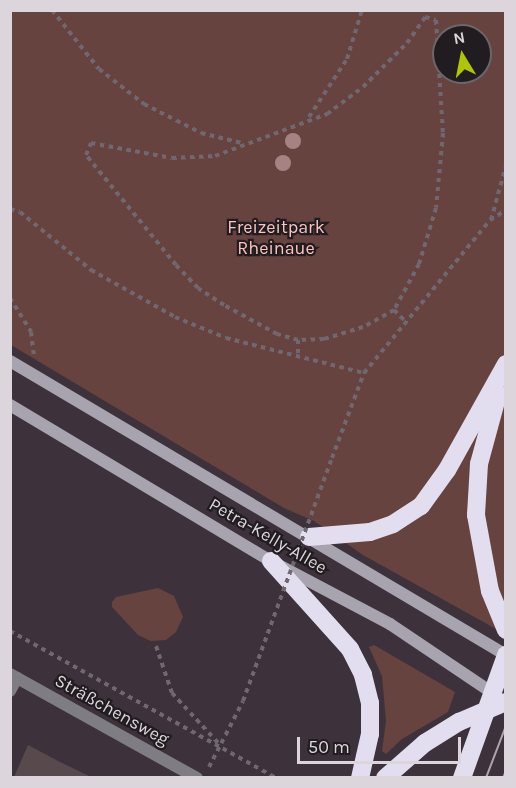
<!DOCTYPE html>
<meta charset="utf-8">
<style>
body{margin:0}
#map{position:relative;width:516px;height:788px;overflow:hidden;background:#3d323c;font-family:Karla,sans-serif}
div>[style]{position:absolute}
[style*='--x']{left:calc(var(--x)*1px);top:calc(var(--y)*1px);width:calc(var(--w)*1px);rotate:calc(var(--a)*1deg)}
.green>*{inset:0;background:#66433f}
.building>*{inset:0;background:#58494d}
.path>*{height:4px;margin-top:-2px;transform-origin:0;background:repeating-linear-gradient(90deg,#706770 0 4.5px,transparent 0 9px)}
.minor>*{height:12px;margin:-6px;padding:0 6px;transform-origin:6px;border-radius:6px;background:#7e7d83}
.secondary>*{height:12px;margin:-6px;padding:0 6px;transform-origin:6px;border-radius:6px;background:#a7a4af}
.motorway>*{height:18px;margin:-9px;padding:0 9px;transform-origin:9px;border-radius:9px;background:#e2deef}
.tram>*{height:1.5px;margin:-0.75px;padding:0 0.75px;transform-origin:0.75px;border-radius:0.75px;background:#ada4ac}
.path-bridge>*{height:4px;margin-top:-2px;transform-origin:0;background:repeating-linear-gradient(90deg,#706770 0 4.5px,transparent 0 9px)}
.motorway-bridge>*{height:18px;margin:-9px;padding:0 9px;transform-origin:9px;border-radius:9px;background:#e2deef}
.trees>*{width:16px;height:16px;margin:-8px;border-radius:50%;background:#a68383}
span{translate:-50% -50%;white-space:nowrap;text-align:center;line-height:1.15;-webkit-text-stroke:4.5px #211c20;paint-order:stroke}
.park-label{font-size:18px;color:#fbc5bd}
.street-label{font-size:18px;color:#dcd5dc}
.frame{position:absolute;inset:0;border:12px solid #dcd5dc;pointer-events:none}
.north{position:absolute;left:432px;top:24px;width:60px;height:60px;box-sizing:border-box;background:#211c20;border:2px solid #6c666b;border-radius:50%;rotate:350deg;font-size:16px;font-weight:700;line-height:24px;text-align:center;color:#dcd5dc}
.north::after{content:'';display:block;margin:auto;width:21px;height:27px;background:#afc506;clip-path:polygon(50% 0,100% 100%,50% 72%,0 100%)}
.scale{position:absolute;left:297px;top:737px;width:164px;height:27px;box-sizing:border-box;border:3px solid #dcd5dc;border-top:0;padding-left:8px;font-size:18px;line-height:21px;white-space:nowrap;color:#dcd5dc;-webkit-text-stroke:4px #211c20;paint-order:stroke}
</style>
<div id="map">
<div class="green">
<div style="clip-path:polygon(evenodd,10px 11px,505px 11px,505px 634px,363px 555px,314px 521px,284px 508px,11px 345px,10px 11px,444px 36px,480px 36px,480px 72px,444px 72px,444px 36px)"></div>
<div style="clip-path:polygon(158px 588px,174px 596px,183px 617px,176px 632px,166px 640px,151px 641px,138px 635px,112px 607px,112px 602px,116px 597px)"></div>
<div style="clip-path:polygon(374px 645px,455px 692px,448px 712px,402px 739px,386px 754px,382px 751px,386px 721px,382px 676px,369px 647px)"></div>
</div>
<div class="building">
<div style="clip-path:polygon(28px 745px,60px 762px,91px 777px,14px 777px)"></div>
</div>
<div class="path">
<div style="--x:52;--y:10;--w:75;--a:51.5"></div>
<div style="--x:99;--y:69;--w:57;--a:37.9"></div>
<div style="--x:144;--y:104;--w:64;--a:27"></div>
<div style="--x:201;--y:133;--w:42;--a:13.7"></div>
<div style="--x:425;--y:17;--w:11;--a:15"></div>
<div style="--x:436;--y:20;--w:113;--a:86.5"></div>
<div style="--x:443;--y:133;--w:75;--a:95.3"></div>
<div style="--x:436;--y:208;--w:59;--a:106.9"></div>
<div style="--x:419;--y:264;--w:52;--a:118.5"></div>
<div style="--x:394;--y:310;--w:35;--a:151"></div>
<div style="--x:363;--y:327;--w:41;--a:162.9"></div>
<div style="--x:324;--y:339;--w:26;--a:178"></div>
<div style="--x:298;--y:340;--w:22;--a:-164"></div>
<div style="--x:277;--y:334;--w:60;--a:-151.3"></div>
<div style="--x:224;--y:305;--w:31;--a:-147"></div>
<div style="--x:198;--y:288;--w:32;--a:-134"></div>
<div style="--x:176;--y:265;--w:142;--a:-129.3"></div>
<div style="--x:86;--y:155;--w:13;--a:-67"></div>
<div style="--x:91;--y:143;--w:82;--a:10.5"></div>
<div style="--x:172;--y:158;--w:43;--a:-2.7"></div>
<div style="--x:215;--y:156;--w:120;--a:-20.6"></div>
<div style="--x:327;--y:114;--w:45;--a:-36.9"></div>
<div style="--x:363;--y:87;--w:62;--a:-45"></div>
<div style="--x:407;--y:43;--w:32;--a:-55"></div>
<div style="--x:309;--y:117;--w:69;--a:-56.8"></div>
<div style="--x:347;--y:59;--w:51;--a:-73"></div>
<div style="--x:10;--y:209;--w:10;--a:17"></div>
<div style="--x:20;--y:212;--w:92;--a:39.2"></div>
<div style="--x:91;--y:270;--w:96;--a:29.2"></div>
<div style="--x:175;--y:317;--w:55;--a:22.4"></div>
<div style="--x:226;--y:338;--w:142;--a:14.2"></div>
<div style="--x:491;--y:220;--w:57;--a:-74.7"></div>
<div style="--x:10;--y:298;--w:40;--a:58"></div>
<div style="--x:31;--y:332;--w:25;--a:83"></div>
<div style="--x:394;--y:310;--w:16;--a:45"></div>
<div style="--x:298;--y:340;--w:18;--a:90"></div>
<div style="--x:332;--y:458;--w:91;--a:-69.4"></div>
<div style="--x:364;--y:373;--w:198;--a:-50.5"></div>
<div style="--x:490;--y:220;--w:19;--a:-32"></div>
<div style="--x:10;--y:631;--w:304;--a:28.9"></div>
<div style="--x:156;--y:646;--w:50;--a:71.2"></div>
<div style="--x:172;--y:693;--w:69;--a:47.3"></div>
<div style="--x:209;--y:767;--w:74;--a:-62.7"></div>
</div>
<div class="minor">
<div style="--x:10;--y:674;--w:214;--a:29.1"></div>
<div style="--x:10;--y:691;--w:15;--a:-62"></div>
</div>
<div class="secondary">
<div style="--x:10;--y:361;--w:577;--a:30.66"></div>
<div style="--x:10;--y:405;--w:304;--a:30.9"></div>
<div style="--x:271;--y:561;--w:135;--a:27.9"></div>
<div style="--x:390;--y:624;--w:129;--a:33.9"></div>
</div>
<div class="motorway">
<div style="--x:498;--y:394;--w:73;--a:105.2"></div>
<div style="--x:479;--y:464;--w:51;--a:93.4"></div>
<div style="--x:476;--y:515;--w:77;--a:79.6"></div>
<div style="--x:490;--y:591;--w:42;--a:67.7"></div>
<div style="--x:309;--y:537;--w:61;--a:-4.7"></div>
<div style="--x:370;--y:532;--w:24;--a:-19"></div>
<div style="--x:393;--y:524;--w:33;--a:-33"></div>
<div style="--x:421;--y:506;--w:44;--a:-54.2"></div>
<div style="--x:447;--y:470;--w:121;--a:-60.9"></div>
<div style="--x:271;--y:561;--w:118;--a:48.1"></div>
<div style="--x:350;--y:649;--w:29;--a:63"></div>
<div style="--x:363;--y:675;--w:29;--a:76"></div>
<div style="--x:370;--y:703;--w:31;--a:90"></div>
<div style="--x:370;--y:734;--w:45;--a:102.8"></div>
<div style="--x:385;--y:778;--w:53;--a:-41.2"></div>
<div style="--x:425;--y:743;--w:40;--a:-32"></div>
<div style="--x:459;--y:722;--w:51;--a:-23.1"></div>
</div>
<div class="tram">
<div style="--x:486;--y:778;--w:56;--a:-69"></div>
<div style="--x:503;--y:778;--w:8;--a:-67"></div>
</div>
<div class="path-bridge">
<div style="--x:243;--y:701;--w:259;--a:-69.9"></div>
</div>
<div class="motorway-bridge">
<div style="--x:462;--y:778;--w:131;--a:-70.3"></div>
</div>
<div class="trees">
<div style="left:293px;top:141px"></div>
<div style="left:283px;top:163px"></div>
</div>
<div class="park-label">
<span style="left:276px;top:238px">Freizeitpark<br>Rheinaue</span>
</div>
<div class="street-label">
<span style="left:268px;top:536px;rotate:30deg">Petra-Kelly-Allee</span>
<span style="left:112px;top:710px;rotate:29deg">Sträßchensweg</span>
</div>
<div class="frame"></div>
<div class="north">N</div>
<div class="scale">50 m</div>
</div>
